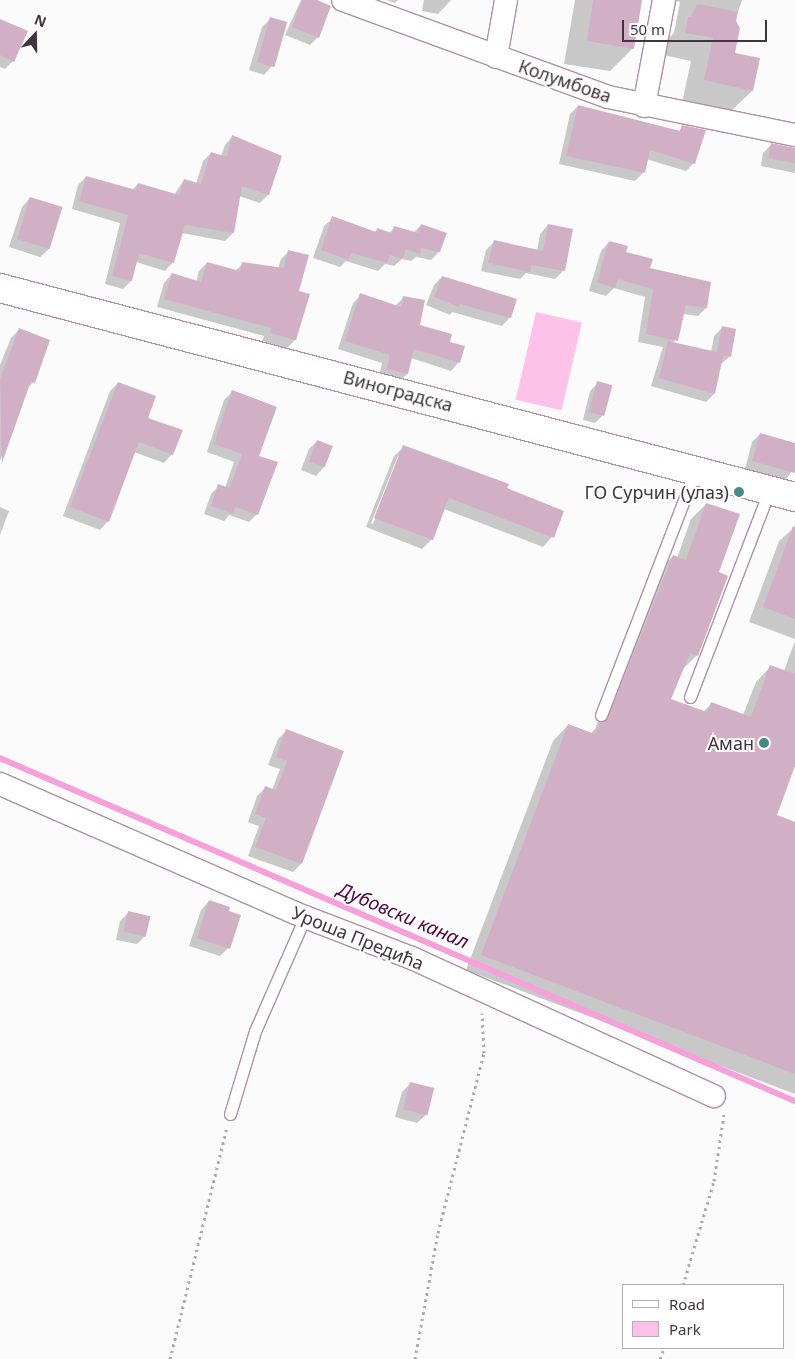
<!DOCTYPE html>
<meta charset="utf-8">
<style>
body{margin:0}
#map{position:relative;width:795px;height:1359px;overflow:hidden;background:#fbfbfb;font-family:"Noto Sans",sans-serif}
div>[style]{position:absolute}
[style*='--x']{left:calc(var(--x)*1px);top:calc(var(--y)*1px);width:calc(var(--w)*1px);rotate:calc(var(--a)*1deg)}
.green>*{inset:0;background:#fec1e8;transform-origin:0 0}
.shadow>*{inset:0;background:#0003}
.stream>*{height:5.5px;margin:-2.75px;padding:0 2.75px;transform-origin:2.75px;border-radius:2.75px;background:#f69fd9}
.building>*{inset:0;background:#d1b0c5;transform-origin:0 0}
.path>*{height:3px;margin-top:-1.5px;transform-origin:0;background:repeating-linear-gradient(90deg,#aea9ac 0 2.5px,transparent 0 6.5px)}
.roads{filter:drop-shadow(1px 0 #b090a4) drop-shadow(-1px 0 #b090a4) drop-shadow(0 1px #b090a4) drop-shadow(0 -1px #b090a4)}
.service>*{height:11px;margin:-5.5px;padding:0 5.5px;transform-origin:5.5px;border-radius:5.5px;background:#fff}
.minor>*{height:22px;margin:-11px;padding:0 11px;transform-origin:11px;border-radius:11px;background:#fff}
.tertiary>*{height:28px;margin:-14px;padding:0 14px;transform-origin:14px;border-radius:14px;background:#fff}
.dots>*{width:14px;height:14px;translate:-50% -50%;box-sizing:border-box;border:2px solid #fff;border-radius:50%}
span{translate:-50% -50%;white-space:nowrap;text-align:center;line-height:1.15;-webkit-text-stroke:4px #fff;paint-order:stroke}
.street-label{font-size:18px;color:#41343c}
.poi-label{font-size:18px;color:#41343c}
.right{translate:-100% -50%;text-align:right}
.water-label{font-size:19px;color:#51023f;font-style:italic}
.legend{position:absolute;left:622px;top:1284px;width:162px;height:65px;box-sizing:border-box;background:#fff;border:1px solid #b3aeb1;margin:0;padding:6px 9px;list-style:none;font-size:15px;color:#41343c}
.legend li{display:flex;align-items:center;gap:10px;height:25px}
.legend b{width:25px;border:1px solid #b3aeb1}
.north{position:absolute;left:10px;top:10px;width:50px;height:50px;-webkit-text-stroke:4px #fff;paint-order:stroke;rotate:21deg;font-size:14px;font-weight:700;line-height:20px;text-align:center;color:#41343c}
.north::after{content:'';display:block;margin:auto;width:18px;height:22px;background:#41343c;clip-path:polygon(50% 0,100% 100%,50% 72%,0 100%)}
.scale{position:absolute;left:622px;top:20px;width:145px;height:22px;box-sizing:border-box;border:2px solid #41343c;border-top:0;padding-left:6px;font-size:15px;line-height:18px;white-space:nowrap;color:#41343c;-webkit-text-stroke:4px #fff;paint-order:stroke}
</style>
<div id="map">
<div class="green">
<div style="left:536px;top:312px;width:47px;height:90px;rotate:13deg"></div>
</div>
<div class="shadow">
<div style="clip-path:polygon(301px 0,313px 0,318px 37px,310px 45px,285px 35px)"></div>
<div style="clip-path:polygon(387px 0,398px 0,395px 3px)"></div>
<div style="clip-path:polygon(424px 0,451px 0,438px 14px,422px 11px)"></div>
<div style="clip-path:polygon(575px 0,640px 0,633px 48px,610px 71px,564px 64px)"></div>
<div style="clip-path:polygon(667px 0,742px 0,735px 21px,734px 54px,752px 91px,729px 113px,682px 103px,691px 61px,663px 55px,666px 41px,674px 33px,680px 2px)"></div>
<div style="clip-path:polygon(270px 19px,272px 66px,264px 75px,249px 70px,262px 27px)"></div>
<div style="clip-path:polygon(0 20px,13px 61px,5px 69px,0 67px)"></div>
<div style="clip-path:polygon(578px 106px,678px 132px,683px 127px,694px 163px,686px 171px,646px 159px,643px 173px,635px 181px,559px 164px,570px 114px)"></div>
<div style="clip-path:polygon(233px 136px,281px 157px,268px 195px,260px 203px,239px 196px,233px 233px,225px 241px,182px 233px,173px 262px,165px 271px,136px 262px,131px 281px,123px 289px,105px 284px,120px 223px,72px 209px,78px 185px,86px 177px,132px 190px,138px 184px,174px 195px,184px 180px,196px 184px,203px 161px,211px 153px,221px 156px,225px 145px)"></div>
<div style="clip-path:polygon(771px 145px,795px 149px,795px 173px,761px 166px,763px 153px)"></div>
<div style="clip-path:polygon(30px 198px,49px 249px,40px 257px,9px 247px,22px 207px)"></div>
<div style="clip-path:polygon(333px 218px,374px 233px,377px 230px,389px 233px,394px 228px,413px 233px,421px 225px,439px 252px,431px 260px,416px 257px,411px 261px,402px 259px,394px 266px,385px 264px,378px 271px,346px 261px,340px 267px,313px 258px,324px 226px)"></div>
<div style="clip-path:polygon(548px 225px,563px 271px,555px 279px,526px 273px,520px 279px,481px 271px,486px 250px,494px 242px,537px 251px,540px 234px)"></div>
<div style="clip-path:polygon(609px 242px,706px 308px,698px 316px,683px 314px,674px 343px,711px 352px,714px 336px,722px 328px,729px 357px,720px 365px,714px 394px,706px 402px,651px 386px,663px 347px,638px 342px,645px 297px,614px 288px,606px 296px,589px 291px,601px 251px)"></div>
<div style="clip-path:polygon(289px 251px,298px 292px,308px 295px,295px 340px,287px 348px,262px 341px,264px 336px,157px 307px,164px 283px,172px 274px,196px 282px,199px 271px,207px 263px,235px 271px,243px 264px,278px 269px,281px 259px)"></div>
<div style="clip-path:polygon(442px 277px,510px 317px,502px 326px,452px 312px,450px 315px,426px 305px,434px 285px)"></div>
<div style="clip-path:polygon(361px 295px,395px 306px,404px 297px,418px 326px,459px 362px,451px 371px,411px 358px,407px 374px,399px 382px,379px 377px,382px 363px,338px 349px,353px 303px)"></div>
<div style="clip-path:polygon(19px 330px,34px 382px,27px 388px,0 461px,0 365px,11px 338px)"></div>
<div style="clip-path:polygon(118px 383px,172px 454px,164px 463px,134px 452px,108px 521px,100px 530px,63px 516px,110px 391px)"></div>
<div style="clip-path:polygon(598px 383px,603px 415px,595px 423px,583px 420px,590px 391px)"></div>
<div style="clip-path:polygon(232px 392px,258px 456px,257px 514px,249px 522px,229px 515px,224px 521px,204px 514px,211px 494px,219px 486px,225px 488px,234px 462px,207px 452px,224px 400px)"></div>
<div style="clip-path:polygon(760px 434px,795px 444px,795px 466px,785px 481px,745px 469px,752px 442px)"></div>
<div style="clip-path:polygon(317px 441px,324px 467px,316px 476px,301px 470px,309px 449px)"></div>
<div style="clip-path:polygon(evenodd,404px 447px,506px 488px,552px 537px,543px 547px,444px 509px,432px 539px,422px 549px,366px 527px,394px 456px,404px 447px,398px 456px,400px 456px,373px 524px,371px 523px,398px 456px)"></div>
<div style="clip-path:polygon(706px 504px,717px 573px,697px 655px,682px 670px,669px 699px,703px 712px,712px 703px,743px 715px,756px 682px,771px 666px,784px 671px,795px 641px,795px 763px,775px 816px,795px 823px,795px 1094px,466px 970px,553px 741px,568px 725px,590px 734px,595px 729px,658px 571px,673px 556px,677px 558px,691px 519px)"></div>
<div style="clip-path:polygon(0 507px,9px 511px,0 535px)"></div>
<div style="clip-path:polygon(795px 527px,795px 639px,749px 622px,779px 541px)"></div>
<div style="clip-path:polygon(286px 731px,301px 864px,293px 872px,248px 856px,259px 826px,248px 822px,257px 796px,265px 788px,272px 790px,280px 769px,268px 765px,278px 739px)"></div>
<div style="clip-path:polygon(209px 901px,228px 948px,220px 956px,189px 946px,201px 910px)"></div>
<div style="clip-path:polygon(128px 913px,145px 936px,137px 944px,116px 940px,120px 921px)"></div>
<div style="clip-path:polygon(410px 1084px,432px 1089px,426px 1115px,417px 1123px,395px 1117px,402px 1092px)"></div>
</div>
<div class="stream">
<div style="--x:0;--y:758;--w:866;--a:23.34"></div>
</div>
<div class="building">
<div style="clip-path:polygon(302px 0,317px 0,331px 6px,319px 38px,292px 27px)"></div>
<div style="clip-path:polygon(593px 0,642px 0,634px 49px,587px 41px)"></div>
<div style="clip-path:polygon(697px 4px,738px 12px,736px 21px,740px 28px,735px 53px,760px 58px,753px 91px,704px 80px,713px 38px,685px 33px,688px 17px,691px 17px)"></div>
<div style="left:270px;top:17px;width:18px;height:47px;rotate:16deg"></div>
<div style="clip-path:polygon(0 19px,28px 31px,14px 62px,0 55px)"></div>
<div style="clip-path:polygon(578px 105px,680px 131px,682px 125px,706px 130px,695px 164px,650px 150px,645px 173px,566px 156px)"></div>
<div style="clip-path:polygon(232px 135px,282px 156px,269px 195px,242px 186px,234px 233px,185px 225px,174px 263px,139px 253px,132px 281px,112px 276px,128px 215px,79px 201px,86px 176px,136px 190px,138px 183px,179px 195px,184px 179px,201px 184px,211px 152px,227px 157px)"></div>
<div style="clip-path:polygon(771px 143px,795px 148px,795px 163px,768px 158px)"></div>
<div style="left:30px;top:197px;width:34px;height:44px;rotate:17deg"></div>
<div style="clip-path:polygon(332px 216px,376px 232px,377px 228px,392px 233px,394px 226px,418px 233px,421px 224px,447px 233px,440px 252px,421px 248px,420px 254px,406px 249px,403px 259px,390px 255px,387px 263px,352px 253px,349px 260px,321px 250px)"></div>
<div style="clip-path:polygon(548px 224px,573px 229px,565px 271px,531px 265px,530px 272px,488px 263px,494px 240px,543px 251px)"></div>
<div style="clip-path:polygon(609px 241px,628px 246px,626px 252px,653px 259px,650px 268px,711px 282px,707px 308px,686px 305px,678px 341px,646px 334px,653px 289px,618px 279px,615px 288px,597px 282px)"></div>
<div style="clip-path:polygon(288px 250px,309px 255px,299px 291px,310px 294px,296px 340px,270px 333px,271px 328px,164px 299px,172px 273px,201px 282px,207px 262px,240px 271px,242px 262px,284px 268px)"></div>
<div style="clip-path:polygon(442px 276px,517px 299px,511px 318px,460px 304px,459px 307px,434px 297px)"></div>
<div style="clip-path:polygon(360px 293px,401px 307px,403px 296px,425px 300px,420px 325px,452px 334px,450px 342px,465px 346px,460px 363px,414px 349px,408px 374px,387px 369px,390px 355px,345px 341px)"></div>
<div style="clip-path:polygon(722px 326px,736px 329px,731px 357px,723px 356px,715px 394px,659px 378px,668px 341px,717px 352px)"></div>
<div style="clip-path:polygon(19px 328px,50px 340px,35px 383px,31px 381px,2px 463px,0 379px)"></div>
<div style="left:597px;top:381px;width:16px;height:32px;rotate:15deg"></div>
<div style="clip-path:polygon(118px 382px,156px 396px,148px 418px,183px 430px,173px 455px,139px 442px,109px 522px,70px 507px)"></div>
<div style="clip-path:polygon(232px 390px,277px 407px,259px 456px,278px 462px,258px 515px,235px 507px,233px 514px,211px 506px,218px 484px,230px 488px,242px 454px,214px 444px)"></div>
<div style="clip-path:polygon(760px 433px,795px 443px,795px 473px,752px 461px)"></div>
<div style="left:317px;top:440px;width:17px;height:23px;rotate:21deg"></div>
<div style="clip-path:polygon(403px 445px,509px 484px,507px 488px,564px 511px,554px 538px,449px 498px,433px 540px,374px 518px)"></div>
<div style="clip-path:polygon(706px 503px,740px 514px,719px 572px,728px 576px,698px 656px,690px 653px,671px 699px,707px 712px,711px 702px,751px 717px,770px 665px,795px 674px,795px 766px,777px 815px,795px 822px,795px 1074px,481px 955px,568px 724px,595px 734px,600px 722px,608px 718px,673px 555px,686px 560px)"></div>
<div style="clip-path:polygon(793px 526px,795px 527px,795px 619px,763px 607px)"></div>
<div style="clip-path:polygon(286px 729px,344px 751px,302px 864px,255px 847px,266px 818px,255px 814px,265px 786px,276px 790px,287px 761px,276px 757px)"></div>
<div style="clip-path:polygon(209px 900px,230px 907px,229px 911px,241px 915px,230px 949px,197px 938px)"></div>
<div style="left:128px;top:911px;width:23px;height:21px;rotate:13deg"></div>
<div style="left:410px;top:1082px;width:25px;height:28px;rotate:14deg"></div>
</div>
<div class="path">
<div style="--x:683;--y:1285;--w:109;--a:-73.4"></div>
<div style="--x:714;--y:1181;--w:68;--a:-81.5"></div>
<div style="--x:170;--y:1359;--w:239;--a:-76.2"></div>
<div style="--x:415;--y:1359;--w:128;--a:-79.7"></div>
<div style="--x:438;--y:1233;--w:186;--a:-75.7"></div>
<div style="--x:484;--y:1053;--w:40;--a:-92.9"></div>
<div style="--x:660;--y:1359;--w:12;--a:-70"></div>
</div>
<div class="roads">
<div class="service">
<div style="--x:690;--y:697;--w:221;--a:-69"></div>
<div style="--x:601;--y:715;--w:261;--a:-68.9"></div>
<div style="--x:230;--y:1114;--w:87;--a:-73.2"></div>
<div style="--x:255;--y:1031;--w:124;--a:-66.3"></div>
</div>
<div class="minor">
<div style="--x:343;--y:0;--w:282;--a:20.1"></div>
<div style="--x:608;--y:97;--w:191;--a:11.5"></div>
<div style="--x:496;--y:57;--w:58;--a:-80"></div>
<div style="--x:644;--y:106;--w:108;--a:-79.3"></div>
<div style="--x:0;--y:784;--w:333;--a:23.6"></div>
<div style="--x:305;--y:917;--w:115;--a:21"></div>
<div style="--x:412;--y:958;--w:332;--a:24.6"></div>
</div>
<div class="tertiary">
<div style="--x:0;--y:288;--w:822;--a:14.73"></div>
</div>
</div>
<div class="dots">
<div style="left:739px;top:492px;background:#448b87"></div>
<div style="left:764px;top:743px;background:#448b87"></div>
</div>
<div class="street-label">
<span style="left:565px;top:81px;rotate:19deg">Колумбова</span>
<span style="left:398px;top:391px;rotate:15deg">Виноградска</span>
<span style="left:358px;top:938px;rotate:22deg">Уроша Предића</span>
</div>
<div class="poi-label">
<span class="right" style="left:729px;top:492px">ГО Сурчин (улаз)</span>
<span class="right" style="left:754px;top:743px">Аман</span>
</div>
<div class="water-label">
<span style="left:403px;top:916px;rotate:23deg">Дубовски канал</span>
</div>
<ul class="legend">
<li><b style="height:6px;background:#fff"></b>Road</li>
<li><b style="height:14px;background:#fec1e8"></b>Park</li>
</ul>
<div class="north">N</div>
<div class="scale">50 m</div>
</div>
